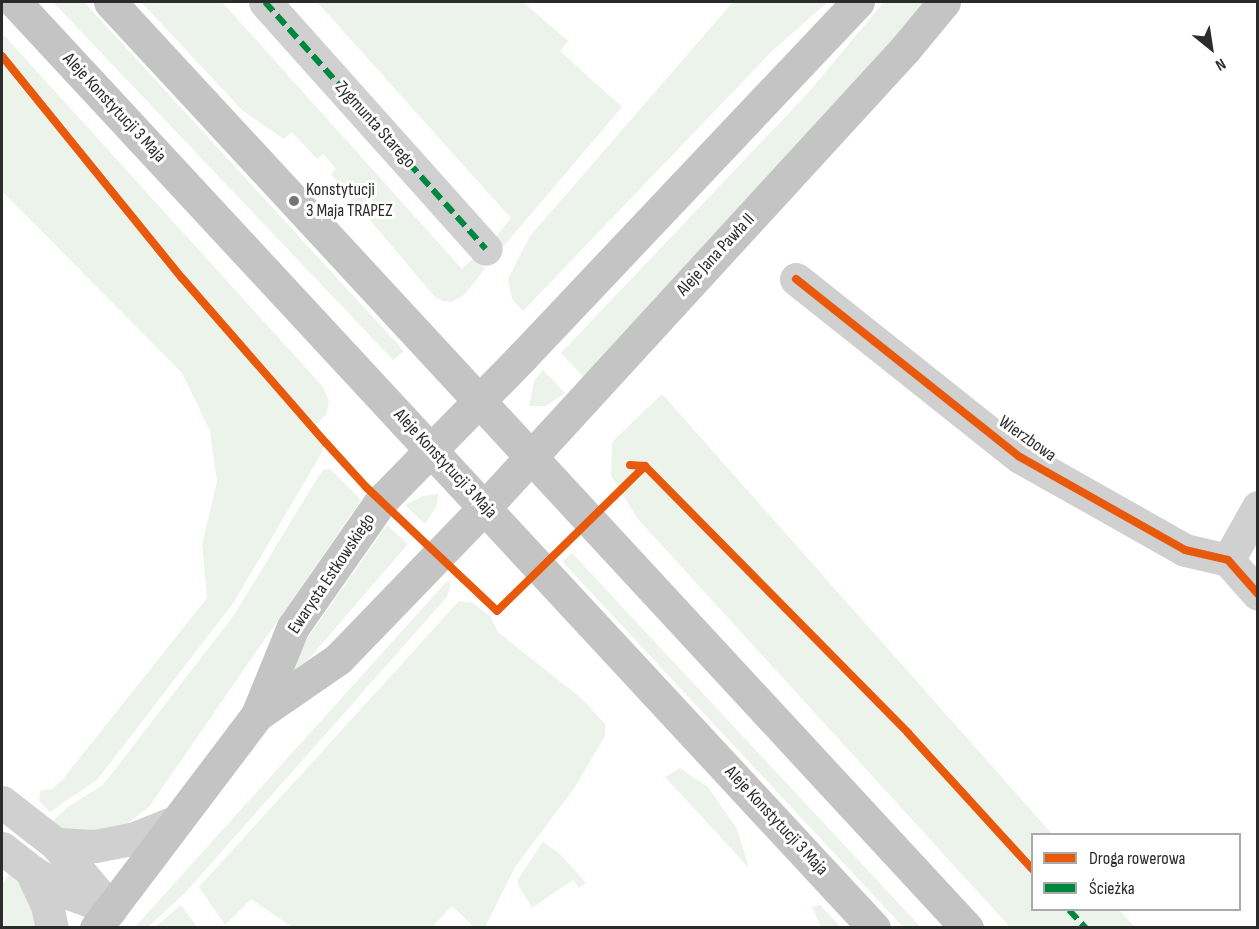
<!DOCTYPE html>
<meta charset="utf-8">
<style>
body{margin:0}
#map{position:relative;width:1259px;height:929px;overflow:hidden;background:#fff;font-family:"Sofia Sans Condensed",sans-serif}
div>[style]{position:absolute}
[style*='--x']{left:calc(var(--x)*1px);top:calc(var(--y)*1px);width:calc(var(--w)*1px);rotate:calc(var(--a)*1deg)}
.green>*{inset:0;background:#ecf3ea;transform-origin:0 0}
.minor>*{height:33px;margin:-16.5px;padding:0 16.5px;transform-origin:16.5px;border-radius:16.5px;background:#d0d0d0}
.major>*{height:33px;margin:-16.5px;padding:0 16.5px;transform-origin:16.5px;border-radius:16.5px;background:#c4c4c4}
.quiet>*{height:6px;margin-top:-3px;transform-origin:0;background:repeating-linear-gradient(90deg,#00873e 0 12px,transparent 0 18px)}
.cycleway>*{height:8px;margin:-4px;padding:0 4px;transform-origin:4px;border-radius:4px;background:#e8590c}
.dots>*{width:16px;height:16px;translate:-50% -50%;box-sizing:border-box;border:3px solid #fff;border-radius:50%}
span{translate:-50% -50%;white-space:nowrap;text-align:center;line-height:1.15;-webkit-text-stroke:6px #fff;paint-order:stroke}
.street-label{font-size:18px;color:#2b2b2b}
.poi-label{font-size:18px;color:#2b2b2b}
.left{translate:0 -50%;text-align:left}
.frame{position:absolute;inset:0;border:3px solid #2b2b2b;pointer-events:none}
.legend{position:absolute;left:1031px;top:833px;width:210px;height:78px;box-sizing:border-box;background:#fff;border:2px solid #aaa;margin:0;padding:8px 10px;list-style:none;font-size:18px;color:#2b2b2b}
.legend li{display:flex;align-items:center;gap:12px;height:30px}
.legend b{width:30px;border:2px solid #aaa}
.north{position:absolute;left:1181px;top:18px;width:60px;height:60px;-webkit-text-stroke:4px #fff;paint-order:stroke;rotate:150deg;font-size:16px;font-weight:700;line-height:24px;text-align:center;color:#2b2b2b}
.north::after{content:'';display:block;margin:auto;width:21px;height:27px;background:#2b2b2b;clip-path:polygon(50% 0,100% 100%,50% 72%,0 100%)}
</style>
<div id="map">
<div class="green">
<div style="clip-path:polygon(53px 2px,84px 2px,404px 351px,393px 360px)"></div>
<div style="clip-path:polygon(141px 2px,222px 2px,462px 269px,475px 257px,485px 269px,464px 295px,451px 302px,443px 301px,435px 297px,331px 174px,336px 169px,323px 154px,317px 159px,292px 132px,284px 139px,243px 111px)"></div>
<div style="clip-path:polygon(317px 2px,523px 2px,568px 41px,560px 51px,622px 107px,502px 248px,494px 239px,511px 218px)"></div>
<div style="clip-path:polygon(733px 2px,828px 2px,773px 50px,523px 311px,512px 299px,508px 279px,530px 236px)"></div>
<div style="clip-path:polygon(884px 2px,925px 2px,747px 206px,584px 377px,561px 353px,807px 94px)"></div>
<div style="clip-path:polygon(2px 33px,324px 388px,329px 402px,326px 415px,313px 427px,326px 443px,321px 454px,234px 602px,97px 780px,50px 812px,39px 801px,40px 791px,52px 789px,63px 779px,207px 598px,202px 544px,217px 482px,210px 431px,182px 373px,2px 191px)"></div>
<div style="clip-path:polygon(543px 370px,565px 393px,546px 406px,529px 406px,534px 381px)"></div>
<div style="clip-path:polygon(662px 394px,1052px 834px,1032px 834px,1032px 910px,1119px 910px,1135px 927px,1010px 927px,637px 518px,611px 475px,612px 442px)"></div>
<div style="clip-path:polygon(330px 469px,361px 500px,149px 807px,124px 826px,82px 836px,47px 826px,69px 806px,103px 785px,234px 615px,318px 477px,323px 470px)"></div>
<div style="clip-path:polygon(439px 494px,436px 507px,425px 524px,405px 505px,423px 496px)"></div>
<div style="clip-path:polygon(387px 525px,408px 544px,300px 669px,293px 673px,290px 663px)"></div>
<div style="left:572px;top:553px;width:514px;height:13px;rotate:47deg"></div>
<div style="clip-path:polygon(447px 581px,451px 585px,447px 597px,184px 894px,148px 927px,135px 927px)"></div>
<div style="clip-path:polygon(459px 601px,473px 603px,490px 616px,498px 632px,581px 698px,605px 724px,605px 736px,575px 787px,515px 867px,485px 927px,474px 927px,452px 906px,432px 927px,292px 927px,251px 899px,225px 925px,199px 887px)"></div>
<div style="clip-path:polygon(680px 768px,708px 787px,737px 829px,749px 868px,665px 777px)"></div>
<div style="clip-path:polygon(543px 842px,559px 853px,586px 883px,579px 888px,573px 880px,532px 908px,518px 885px,518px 879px)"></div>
<div style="clip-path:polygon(9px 874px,19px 883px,39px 927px,4px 927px,2px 885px)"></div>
<div style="clip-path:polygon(181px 905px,197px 927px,155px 927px)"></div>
<div style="clip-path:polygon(820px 905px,841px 927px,821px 927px,812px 907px)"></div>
</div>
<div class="minor">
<div style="--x:265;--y:2;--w:331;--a:48.2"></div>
<div style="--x:796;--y:279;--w:286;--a:38.5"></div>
<div style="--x:1020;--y:457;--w:189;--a:29.4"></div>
<div style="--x:1185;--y:550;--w:44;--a:13.1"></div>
<div style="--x:1228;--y:560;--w:45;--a:48.6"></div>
<div style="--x:1228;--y:560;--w:61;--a:-60.5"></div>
<div style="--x:2;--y:802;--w:68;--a:37.9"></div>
<div style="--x:56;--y:844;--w:85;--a:49.8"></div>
<div style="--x:56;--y:844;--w:39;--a:3"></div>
<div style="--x:95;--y:846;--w:38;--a:-11"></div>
<div style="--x:132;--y:839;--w:48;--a:-21.8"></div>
<div style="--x:2;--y:848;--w:37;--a:38"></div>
<div style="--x:31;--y:871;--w:46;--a:29.9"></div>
<div style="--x:71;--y:894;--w:40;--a:20.2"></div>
<div style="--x:31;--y:871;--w:38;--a:65"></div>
<div style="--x:47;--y:905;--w:24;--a:78"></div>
</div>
<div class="major">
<div style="--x:15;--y:2;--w:1263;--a:47.15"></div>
<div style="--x:110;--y:2;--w:1262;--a:47.22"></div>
<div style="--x:257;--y:715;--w:98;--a:-34.7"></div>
<div style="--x:338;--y:659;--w:211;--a:-46"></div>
<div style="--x:485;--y:507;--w:621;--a:-47.48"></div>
<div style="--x:905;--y:49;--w:61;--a:-50.3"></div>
<div style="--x:96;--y:928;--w:267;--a:-52.9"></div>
<div style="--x:257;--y:715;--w:95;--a:-67.8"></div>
<div style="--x:293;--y:627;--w:154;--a:-55.1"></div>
<div style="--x:381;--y:501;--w:202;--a:-45.6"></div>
<div style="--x:522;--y:357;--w:489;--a:-46.6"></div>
</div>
<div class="quiet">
<div style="--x:265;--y:2;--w:331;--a:48.2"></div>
<div style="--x:1069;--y:910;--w:25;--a:47"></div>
</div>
<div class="cycleway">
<div style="--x:2;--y:56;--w:286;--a:51"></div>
<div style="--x:182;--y:278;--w:219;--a:48.9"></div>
<div style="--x:326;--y:443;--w:59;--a:47.7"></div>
<div style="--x:366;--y:487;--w:180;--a:43.4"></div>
<div style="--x:497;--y:611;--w:207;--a:-44.4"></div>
<div style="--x:796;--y:279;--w:286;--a:38.5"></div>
<div style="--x:1020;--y:457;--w:189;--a:29.4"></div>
<div style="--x:1185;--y:550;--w:44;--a:13.1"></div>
<div style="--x:1228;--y:560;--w:45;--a:48.6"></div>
<div style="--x:630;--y:465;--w:15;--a:4"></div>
<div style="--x:645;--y:466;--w:375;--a:45.4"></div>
<div style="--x:908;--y:733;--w:184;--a:47.6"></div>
</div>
<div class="dots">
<div style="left:294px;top:201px;background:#757575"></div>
</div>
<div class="street-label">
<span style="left:114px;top:108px;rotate:47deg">Aleje Konstytucji 3 Maja</span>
<span style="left:375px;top:125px;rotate:48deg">Zygmunta Starego</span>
<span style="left:716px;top:255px;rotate:-47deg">Aleje Jana Pawła II</span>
<span style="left:1027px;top:439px;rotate:35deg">Wierzbowa</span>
<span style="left:445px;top:464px;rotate:47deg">Aleje Konstytucji 3 Maja</span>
<span style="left:332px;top:574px;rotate:-56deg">Ewarysta Estkowskiego</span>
<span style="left:776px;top:821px;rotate:47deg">Aleje Konstytucji 3 Maja</span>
</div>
<div class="poi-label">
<span class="left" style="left:306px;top:201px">Konstytucji<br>3 Maja TRAPEZ</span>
</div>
<div class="frame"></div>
<ul class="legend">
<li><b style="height:8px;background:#e8590c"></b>Droga rowerowa</li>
<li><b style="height:8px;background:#00873e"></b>Ścieżka</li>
</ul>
<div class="north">N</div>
</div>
